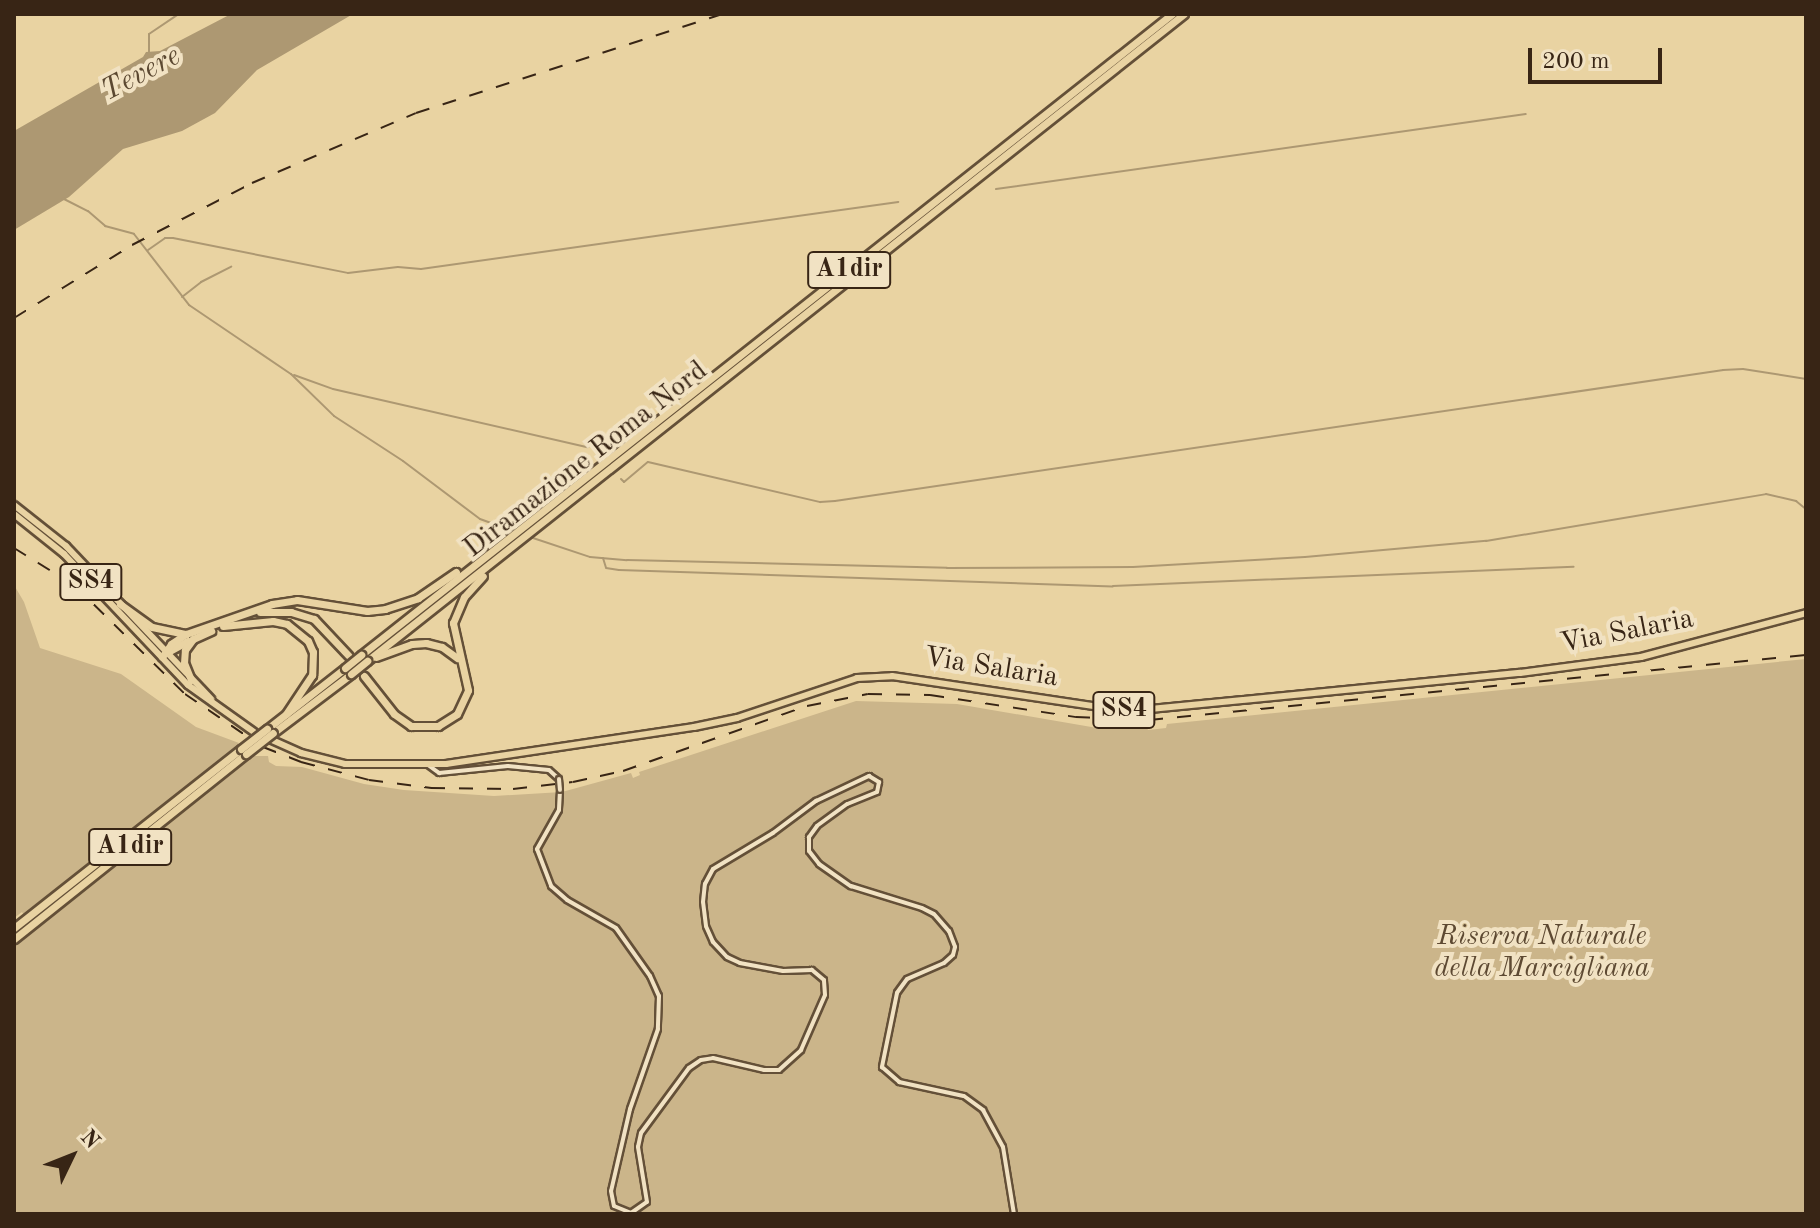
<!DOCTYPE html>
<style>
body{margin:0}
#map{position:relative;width:1820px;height:1228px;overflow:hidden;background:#e9d3a2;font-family:"Old Standard TT",serif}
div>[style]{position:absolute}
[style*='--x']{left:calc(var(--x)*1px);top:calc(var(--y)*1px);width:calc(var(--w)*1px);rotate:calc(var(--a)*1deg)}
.green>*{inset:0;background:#cbb58a}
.water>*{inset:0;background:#ad9872}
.stream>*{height:2px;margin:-1px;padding:0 1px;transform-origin:1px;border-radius:1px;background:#ad9872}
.roads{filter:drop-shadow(2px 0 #645038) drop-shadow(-2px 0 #645038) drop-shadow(0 2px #645038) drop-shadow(0 -2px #645038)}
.minor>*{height:4px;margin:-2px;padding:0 2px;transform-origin:2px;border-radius:2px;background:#f1e2c3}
.major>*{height:6px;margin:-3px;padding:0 3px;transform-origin:3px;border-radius:3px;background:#e9d3a2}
.highway>*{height:7px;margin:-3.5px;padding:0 3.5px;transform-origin:3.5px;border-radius:3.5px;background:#e9d3a2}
.rail>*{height:2px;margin-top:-1px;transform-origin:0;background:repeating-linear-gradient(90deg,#382515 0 14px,transparent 0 28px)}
.bridges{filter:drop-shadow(2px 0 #645038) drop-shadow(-2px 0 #645038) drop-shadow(0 2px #645038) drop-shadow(0 -2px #645038)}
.minor-bridge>*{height:4px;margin:-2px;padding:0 2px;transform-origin:2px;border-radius:2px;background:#f1e2c3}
.highway-bridge>*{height:7px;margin:-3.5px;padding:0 3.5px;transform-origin:3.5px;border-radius:3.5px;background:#e9d3a2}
span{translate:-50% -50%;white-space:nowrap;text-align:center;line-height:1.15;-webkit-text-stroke:8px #f1e2c3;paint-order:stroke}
.shield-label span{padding:2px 6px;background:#f1e2c3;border:2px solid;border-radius:6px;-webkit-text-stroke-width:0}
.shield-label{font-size:26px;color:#382515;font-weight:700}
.street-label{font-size:28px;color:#382515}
.park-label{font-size:28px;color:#5d4932;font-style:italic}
.water-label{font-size:30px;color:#5b4831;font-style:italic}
.frame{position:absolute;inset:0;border:16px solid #382515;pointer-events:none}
.north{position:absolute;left:32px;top:1116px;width:80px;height:80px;-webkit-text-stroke:6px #f1e2c3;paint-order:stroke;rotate:47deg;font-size:22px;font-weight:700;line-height:32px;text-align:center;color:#382515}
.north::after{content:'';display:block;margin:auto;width:28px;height:36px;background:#382515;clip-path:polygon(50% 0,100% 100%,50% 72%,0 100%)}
.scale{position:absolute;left:1528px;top:48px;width:134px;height:36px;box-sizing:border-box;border:4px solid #382515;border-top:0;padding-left:10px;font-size:24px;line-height:28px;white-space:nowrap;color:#382515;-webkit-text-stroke:6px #f1e2c3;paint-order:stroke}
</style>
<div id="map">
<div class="green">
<div style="clip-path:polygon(14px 585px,24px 602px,40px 648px,121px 674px,196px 727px,239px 743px,236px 747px,255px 756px,268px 756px,269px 762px,276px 766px,302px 767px,364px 784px,404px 790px,494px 796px,562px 792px,631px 773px,633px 778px,640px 775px,639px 772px,856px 701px,957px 704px,1103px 729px,1146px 726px,1148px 730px,1166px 728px,1167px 724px,1806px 659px,1806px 1214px,14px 1214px,14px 946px,33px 931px,22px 912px,14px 918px)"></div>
</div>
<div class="water">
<div style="clip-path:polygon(231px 14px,353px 14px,257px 70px,215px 113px,182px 131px,123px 149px,69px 197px,14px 230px,14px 131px,143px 57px,146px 52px,160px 51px)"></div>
</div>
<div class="stream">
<div style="--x:149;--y:52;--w:18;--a:-90"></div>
<div style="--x:149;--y:34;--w:36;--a:-34"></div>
<div style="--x:996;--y:189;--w:535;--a:-8.05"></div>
<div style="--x:62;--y:198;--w:29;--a:27"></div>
<div style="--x:88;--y:211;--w:23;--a:41"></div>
<div style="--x:105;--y:226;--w:30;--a:15"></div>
<div style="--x:134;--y:234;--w:90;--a:52.2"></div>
<div style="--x:189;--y:305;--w:123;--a:34.1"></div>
<div style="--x:291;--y:374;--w:60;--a:44.3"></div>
<div style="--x:334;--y:416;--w:82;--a:33.1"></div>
<div style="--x:403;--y:461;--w:96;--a:37"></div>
<div style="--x:480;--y:519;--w:35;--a:20"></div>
<div style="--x:148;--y:250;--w:21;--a:-35"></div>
<div style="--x:165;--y:238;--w:8;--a:0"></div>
<div style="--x:173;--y:238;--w:178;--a:11.3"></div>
<div style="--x:348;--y:273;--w:50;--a:-6.8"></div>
<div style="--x:398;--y:267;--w:23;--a:5"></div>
<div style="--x:421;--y:269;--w:482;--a:-8"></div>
<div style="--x:182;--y:297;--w:24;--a:-38"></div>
<div style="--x:201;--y:282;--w:34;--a:-27"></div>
<div style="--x:294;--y:375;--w:41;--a:19.7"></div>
<div style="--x:333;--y:389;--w:261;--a:12.9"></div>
<div style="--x:587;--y:447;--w:9;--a:-21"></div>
<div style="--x:595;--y:444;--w:9;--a:54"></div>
<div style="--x:621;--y:479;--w:4;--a:45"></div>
<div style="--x:624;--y:482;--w:31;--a:-40"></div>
<div style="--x:648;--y:462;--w:177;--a:13.1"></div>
<div style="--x:820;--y:502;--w:15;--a:-4"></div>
<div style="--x:835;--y:501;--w:898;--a:-8.39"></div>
<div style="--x:1723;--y:370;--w:20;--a:-3"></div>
<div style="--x:1743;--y:369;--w:64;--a:9"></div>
<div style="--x:527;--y:536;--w:66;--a:18.4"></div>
<div style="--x:590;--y:557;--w:37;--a:5"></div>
<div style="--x:627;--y:560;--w:320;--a:1.4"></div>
<div style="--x:947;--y:568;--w:186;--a:-0.3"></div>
<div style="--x:1133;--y:567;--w:172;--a:-3.3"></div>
<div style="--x:1305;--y:557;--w:182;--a:-5.1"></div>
<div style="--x:1486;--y:541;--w:284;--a:-9.5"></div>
<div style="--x:1766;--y:494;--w:31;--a:13"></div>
<div style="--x:1796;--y:501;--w:13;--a:39"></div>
<div style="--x:603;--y:558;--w:10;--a:73"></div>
<div style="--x:606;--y:568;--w:13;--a:9"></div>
<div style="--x:619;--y:570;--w:494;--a:1.9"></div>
<div style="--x:1113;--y:586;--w:461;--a:-2.4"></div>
</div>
<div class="roads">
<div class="minor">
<div style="--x:428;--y:765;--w:14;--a:36"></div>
<div style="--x:439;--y:773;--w:69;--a:-5.8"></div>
<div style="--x:508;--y:766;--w:41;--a:5.6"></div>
<div style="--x:549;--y:770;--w:13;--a:42"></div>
<div style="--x:560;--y:790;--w:20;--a:93"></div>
<div style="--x:559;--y:810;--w:45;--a:119.4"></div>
<div style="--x:537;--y:849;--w:40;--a:69"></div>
<div style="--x:551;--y:886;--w:21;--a:41"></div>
<div style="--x:567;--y:900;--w:56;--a:29.7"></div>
<div style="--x:616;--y:928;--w:59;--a:54.7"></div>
<div style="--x:650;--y:976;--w:22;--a:66"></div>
<div style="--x:659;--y:996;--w:33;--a:92"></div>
<div style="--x:658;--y:1029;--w:85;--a:109.3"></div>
<div style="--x:630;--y:1109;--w:84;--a:103"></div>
<div style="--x:611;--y:1191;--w:15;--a:79"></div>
<div style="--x:614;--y:1206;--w:18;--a:22"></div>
<div style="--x:631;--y:1213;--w:19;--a:-35"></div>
<div style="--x:647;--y:1202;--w:56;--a:-99.3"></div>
<div style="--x:638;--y:1147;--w:14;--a:-78"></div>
<div style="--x:641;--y:1133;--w:81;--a:-53.6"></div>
<div style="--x:689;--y:1068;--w:14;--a:-34"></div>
<div style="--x:701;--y:1060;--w:12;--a:-9"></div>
<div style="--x:713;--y:1058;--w:52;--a:13.2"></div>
<div style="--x:764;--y:1070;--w:15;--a:0"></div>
<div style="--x:779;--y:1070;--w:30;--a:-42"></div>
<div style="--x:801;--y:1050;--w:60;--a:-66.4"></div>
<div style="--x:825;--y:995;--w:15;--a:-94"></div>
<div style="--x:824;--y:980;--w:16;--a:-140"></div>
<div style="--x:812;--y:970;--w:29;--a:178"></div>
<div style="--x:783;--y:971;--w:44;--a:-169.5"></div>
<div style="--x:740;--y:963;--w:14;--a:-155"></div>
<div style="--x:727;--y:957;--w:21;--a:-133"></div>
<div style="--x:713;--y:942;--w:17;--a:-114"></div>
<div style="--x:706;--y:926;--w:24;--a:-97"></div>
<div style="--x:703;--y:902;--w:18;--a:-84"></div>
<div style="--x:705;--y:884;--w:17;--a:-62"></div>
<div style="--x:713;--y:869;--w:70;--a:-31"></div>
<div style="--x:773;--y:833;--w:54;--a:-36.7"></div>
<div style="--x:816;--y:801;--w:59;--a:-25.3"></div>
<div style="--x:869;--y:776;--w:12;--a:31"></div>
<div style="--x:879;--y:782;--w:10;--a:101"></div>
<div style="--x:877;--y:792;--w:32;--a:158"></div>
<div style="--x:847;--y:804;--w:37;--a:144"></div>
<div style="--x:817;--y:826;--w:14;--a:126"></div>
<div style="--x:809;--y:837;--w:14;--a:90"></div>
<div style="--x:809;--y:851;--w:16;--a:52"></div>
<div style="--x:819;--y:864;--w:39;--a:35"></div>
<div style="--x:851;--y:886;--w:74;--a:17.2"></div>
<div style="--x:922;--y:908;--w:13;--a:27"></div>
<div style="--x:934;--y:914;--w:23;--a:49"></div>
<div style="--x:949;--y:931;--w:17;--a:69"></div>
<div style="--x:955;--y:947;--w:8;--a:104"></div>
<div style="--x:953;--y:955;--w:12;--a:138"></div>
<div style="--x:944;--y:963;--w:40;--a:156.6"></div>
<div style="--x:907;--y:979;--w:17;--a:126"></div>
<div style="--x:897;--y:993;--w:76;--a:101.5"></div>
<div style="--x:882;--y:1067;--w:23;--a:41"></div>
<div style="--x:899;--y:1082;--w:66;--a:12.2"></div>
<div style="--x:964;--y:1096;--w:24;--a:36"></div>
<div style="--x:983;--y:1110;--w:42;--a:61.6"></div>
<div style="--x:1003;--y:1147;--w:68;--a:80.7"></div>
</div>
<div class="major">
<div style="--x:14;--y:505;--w:66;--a:38.3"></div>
<div style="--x:66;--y:546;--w:211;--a:46.5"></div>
<div style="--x:14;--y:514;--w:64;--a:38.7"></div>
<div style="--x:64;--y:554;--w:180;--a:46.6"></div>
<div style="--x:188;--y:685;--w:81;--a:35.5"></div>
<div style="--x:272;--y:740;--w:32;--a:24"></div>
<div style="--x:301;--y:753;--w:45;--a:14"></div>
<div style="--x:345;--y:764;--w:101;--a:0"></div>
<div style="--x:446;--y:764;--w:251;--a:-8.5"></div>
<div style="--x:694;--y:727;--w:44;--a:-11.8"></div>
<div style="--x:737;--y:718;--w:126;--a:-18.4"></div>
<div style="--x:857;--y:678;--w:35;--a:-3"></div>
<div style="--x:892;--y:676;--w:231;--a:8.5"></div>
<div style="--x:1120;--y:710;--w:20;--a:0"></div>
<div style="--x:1140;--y:710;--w:382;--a:-5.6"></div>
<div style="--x:1520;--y:673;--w:122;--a:-7.5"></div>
<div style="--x:1641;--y:657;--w:171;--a:-14.9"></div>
</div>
<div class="highway">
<div style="--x:120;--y:604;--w:39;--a:36"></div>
<div style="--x:152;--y:627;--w:35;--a:12"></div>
<div style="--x:186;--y:634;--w:91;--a:-19.2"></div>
<div style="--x:272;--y:604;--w:25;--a:-9"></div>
<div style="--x:297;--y:600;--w:71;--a:8.9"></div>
<div style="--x:367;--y:611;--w:18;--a:-6"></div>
<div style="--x:385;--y:609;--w:35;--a:-18"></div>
<div style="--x:418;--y:598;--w:46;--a:-34.4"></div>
<div style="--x:260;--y:612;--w:31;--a:0"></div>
<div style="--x:291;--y:612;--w:24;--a:17"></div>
<div style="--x:314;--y:619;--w:50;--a:46.6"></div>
<div style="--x:223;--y:626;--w:50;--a:-5.7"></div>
<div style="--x:273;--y:621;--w:14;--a:12"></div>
<div style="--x:287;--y:624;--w:27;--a:39"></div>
<div style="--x:308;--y:641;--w:12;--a:66"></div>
<div style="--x:313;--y:652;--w:23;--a:92"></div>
<div style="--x:312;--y:675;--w:47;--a:123.7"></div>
<div style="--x:166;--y:653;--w:25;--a:-29"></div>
<div style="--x:361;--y:655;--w:1034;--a:-38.32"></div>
<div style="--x:162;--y:657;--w:16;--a:-55"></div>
<div style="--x:171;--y:644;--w:18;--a:-34"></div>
<div style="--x:376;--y:657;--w:38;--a:-20"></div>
<div style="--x:412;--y:644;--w:14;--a:-4"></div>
<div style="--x:426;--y:643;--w:16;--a:14"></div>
<div style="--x:442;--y:647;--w:19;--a:36"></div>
<div style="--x:367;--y:661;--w:1042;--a:-38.38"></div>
<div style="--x:364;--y:676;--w:48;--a:51.7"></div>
<div style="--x:394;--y:714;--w:21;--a:35"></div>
<div style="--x:411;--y:726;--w:27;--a:0"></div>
<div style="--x:438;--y:726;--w:22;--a:-32"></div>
<div style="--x:457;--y:714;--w:26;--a:-65"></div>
<div style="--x:468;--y:690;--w:69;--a:-102.6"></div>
<div style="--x:453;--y:623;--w:28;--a:-67"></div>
<div style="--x:464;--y:597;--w:28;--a:-48"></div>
<div style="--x:191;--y:680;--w:18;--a:-112"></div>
<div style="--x:184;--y:663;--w:13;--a:-86"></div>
<div style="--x:185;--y:650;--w:14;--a:-54"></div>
<div style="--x:193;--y:639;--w:20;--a:-24"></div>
<div style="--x:267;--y:729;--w:99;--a:-38"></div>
<div style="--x:273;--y:733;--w:98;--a:-37.1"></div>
<div style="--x:14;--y:928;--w:289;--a:-38.3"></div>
<div style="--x:14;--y:939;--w:297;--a:-38.6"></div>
</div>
</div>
<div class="rail">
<div style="--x:14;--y:318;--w:139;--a:-31.7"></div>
<div style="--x:132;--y:245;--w:135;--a:-27.3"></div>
<div style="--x:252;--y:183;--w:178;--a:-23.1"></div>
<div style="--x:416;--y:113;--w:322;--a:-17.9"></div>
<div style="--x:14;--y:548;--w:70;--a:31.7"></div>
<div style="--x:74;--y:585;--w:156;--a:44.5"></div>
<div style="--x:185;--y:694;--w:76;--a:34.3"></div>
<div style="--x:263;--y:747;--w:41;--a:21.5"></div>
<div style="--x:301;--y:762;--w:70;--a:14.8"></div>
<div style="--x:369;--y:780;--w:63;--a:7.4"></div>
<div style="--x:431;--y:788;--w:82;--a:0.7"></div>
<div style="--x:513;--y:789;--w:60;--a:-6.7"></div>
<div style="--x:573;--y:782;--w:51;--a:-12.4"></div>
<div style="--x:623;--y:771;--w:195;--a:-19.5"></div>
<div style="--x:807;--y:706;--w:62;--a:-11.1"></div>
<div style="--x:868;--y:694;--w:62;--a:0.9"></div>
<div style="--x:930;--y:695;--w:148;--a:8.6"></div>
<div style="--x:1076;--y:717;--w:73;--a:2.4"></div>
<div style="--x:1149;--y:720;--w:660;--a:-5.65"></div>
</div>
<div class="bridges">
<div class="minor-bridge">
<div style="--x:559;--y:779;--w:11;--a:85"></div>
</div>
<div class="highway-bridge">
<div style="--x:345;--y:668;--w:21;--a:-39"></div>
<div style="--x:351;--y:674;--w:21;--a:-39"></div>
<div style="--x:241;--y:749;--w:33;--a:-38"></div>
<div style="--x:246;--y:754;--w:34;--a:-38"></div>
</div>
</div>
<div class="shield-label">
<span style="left:849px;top:270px">A1dir</span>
<span style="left:91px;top:582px">SS4</span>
<span style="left:1124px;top:710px">SS4</span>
<span style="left:130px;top:847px">A1dir</span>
</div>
<div class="street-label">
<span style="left:586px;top:460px;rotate:-38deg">Diramazione Roma Nord</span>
<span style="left:1627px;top:632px;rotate:-11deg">Via Salaria</span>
<span style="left:991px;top:668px;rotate:9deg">Via Salaria</span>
</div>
<div class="park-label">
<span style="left:1542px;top:953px">Riserva Naturale<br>della Marcigliana</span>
</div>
<div class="water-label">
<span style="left:141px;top:74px;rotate:-28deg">Tevere</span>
</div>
<div class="frame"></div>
<div class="north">N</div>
<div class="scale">200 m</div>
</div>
